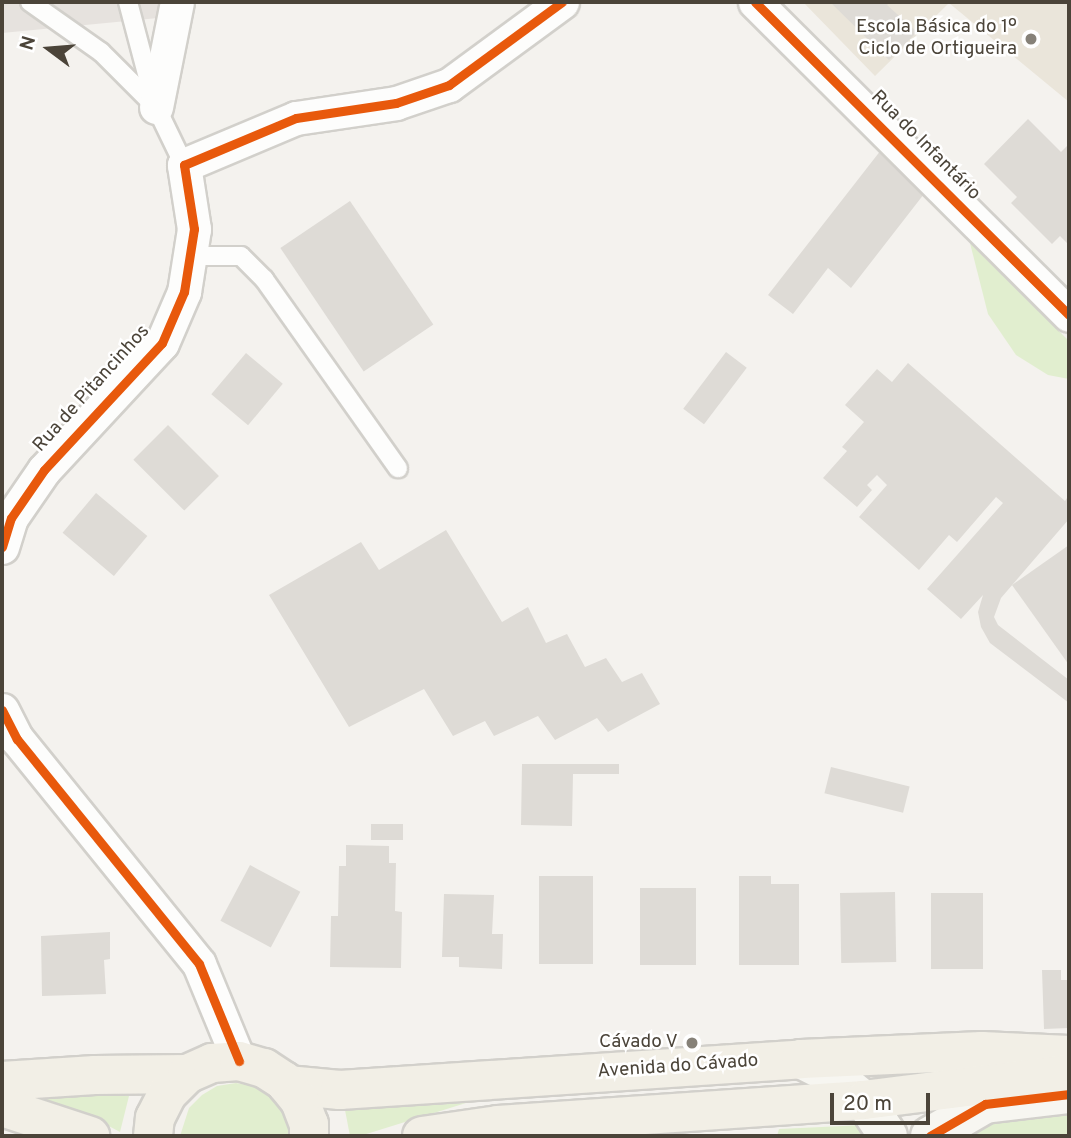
<!DOCTYPE html>
<meta charset="utf-8">
<style>
body{margin:0}
#map{position:relative;width:1071px;height:1138px;overflow:hidden;background:#f4f2ee;font-family:Overpass,sans-serif}
div>[style]{position:absolute}
[style*='--x']{left:calc(var(--x)*1px);top:calc(var(--y)*1px);width:calc(var(--w)*1px);rotate:calc(var(--a)*1deg)}
.industrial>*{inset:0;background:#e6e2de}
.education>*{inset:0;background:#eae5da}
.green>*{inset:0;background:#e1eecf}
.building>*{inset:0;background:#dedbd6;transform-origin:0 0}
.roads{filter:drop-shadow(2px 0 #d2d0cb) drop-shadow(-2px 0 #d2d0cb) drop-shadow(0 2px #d2d0cb) drop-shadow(0 -2px #d2d0cb)}
.lane>*{height:18px;margin:-9px;padding:0 9px;transform-origin:9px;border-radius:9px;background:#fdfdfc}
.street>*{height:33px;margin:-16.5px;padding:0 16.5px;transform-origin:16.5px;border-radius:16.5px;background:#fdfdfc}
.secondary>*{height:38px;margin:-19px;padding:0 19px;transform-origin:19px;border-radius:19px;background:#f7f6f1}
.primary>*{height:38px;margin:-19px;padding:0 19px;transform-origin:19px;border-radius:19px;background:#f2efe6}
.cycleway>*{height:9px;margin:-4.5px;padding:0 4.5px;transform-origin:4.5px;border-radius:4.5px;background:#e8590c}
.dots>*{width:19px;height:19px;translate:-50% -50%;box-sizing:border-box;border:4px solid #fff;border-radius:50%}
span{translate:-50% -50%;white-space:nowrap;text-align:center;line-height:1.15;-webkit-text-stroke:5px #fff;paint-order:stroke}
.poi-label{font-size:19px;color:#4b4439}
.right{translate:-100% -50%;text-align:right}
.street-label{font-size:19px;color:#4b4439}
.frame{position:absolute;inset:0;border:4px solid #4b4439;pointer-events:none}
.north{position:absolute;left:14px;top:14px;width:70px;height:70px;-webkit-text-stroke:5px #fff;paint-order:stroke;rotate:286deg;font-size:19px;font-weight:700;line-height:28px;text-align:center;color:#4b4439}
.north::after{content:'';display:block;margin:auto;width:24px;height:32px;background:#4b4439;clip-path:polygon(50% 0,100% 100%,50% 72%,0 100%)}
.scale{position:absolute;left:830px;top:1093px;width:100px;height:32px;box-sizing:border-box;border:4px solid #4b4439;border-top:0;padding-left:9px;font-size:21px;line-height:24px;white-space:nowrap;color:#4b4439;-webkit-text-stroke:5px #fff;paint-order:stroke}
</style>
<div id="map">
<div class="industrial">
<div style="clip-path:polygon(2px 2px,161px 2px,158px 18px,2px 33px)"></div>
</div>
<div class="education">
<div style="clip-path:polygon(803px 2px,1069px 2px,1069px 102px,949px 3px,875px 76px)"></div>
</div>
<div class="green">
<div style="clip-path:polygon(970px 243px,1069px 341px,1069px 379px,1048px 375px,1016px 355px,988px 314px)"></div>
<div style="clip-path:polygon(236px 1083px,254px 1086px,271px 1095px,284px 1108px,292px 1136px,180px 1136px,189px 1108px,202px 1095px,217px 1086px)"></div>
<div style="clip-path:polygon(9px 1092px,130px 1092px,120px 1132px,88px 1115px)"></div>
<div style="clip-path:polygon(466px 1103px,360px 1136px,350px 1136px,345px 1110px)"></div>
<div style="clip-path:polygon(1069px 1108px,1069px 1136px,957px 1136px,975px 1126px,1014px 1114px)"></div>
<div style="clip-path:polygon(864px 1125px,869px 1136px,777px 1136px,779px 1129px)"></div>
</div>
<div class="building">
<div style="clip-path:polygon(830px 2px,890px 2px,887px 5px,917px 32px,889px 60px)"></div>
<div style="clip-path:polygon(1028px 119px,1061px 152px,1069px 144px,1069px 245px,1060px 236px,1052px 244px,1011px 203px,1017px 197px,984px 164px)"></div>
<div style="clip-path:polygon(881px 150px,924px 194px,851px 288px,828px 268px,793px 314px,768px 295px)"></div>
<div style="left:350px;top:201px;width:149px;height:84px;rotate:56deg"></div>
<div style="left:726px;top:352px;width:26px;height:71px;rotate:37deg"></div>
<div style="left:246px;top:353px;width:48px;height:54px;rotate:40deg"></div>
<div style="clip-path:polygon(908px 363px,1065px 501px,1069px 495px,1069px 519px,1001px 598px,994px 617px,998px 625px,1069px 680px,1069px 703px,990px 643px,981px 627px,978px 612px,983px 595px,961px 619px,927px 589px,1003px 503px,996px 497px,957px 542px,949px 535px,919px 570px,859px 517px,887px 485px,877px 475px,867px 485px,872px 490px,857px 507px,823px 478px,847px 451px,842px 447px,864px 422px,845px 405px,877px 369px,892px 382px)"></div>
<div style="left:168px;top:425px;width:72px;height:49px;rotate:45deg"></div>
<div style="left:96px;top:493px;width:67px;height:52px;rotate:40deg"></div>
<div style="clip-path:polygon(446px 530px,502px 622px,528px 607px,546px 643px,567px 634px,585px 667px,606px 658px,622px 682px,642px 673px,660px 704px,608px 732px,597px 718px,555px 740px,538px 716px,494px 736px,485px 721px,453px 736px,424px 689px,349px 727px,269px 595px,361px 542px,379px 570px)"></div>
<div style="clip-path:polygon(1069px 545px,1069px 665px,1012px 585px)"></div>
<div style="clip-path:polygon(522px 764px,619px 764px,619px 774px,573px 774px,572px 826px,521px 825px)"></div>
<div style="left:831px;top:767px;width:81px;height:27px;rotate:14deg"></div>
<div style="left:371px;top:824px;width:32px;height:16px"></div>
<div style="clip-path:polygon(346px 845px,389px 846px,389px 863px,396px 863px,395px 911px,402px 912px,401px 968px,330px 967px,331px 916px,338px 916px,339px 866px,346px 866px)"></div>
<div style="left:250px;top:865px;width:57px;height:63px;rotate:28deg"></div>
<div style="left:539px;top:876px;width:54px;height:88px"></div>
<div style="clip-path:polygon(739px 876px,771px 876px,771px 884px,799px 884px,799px 965px,739px 965px)"></div>
<div style="left:640px;top:888px;width:56px;height:77px"></div>
<div style="left:895px;top:892px;width:70px;height:55px;rotate:89deg"></div>
<div style="left:931px;top:893px;width:52px;height:76px"></div>
<div style="clip-path:polygon(444px 894px,494px 895px,492px 934px,503px 934px,502px 969px,459px 967px,459px 957px,442px 957px)"></div>
<div style="clip-path:polygon(110px 932px,110px 959px,104px 960px,106px 994px,42px 996px,41px 936px)"></div>
<div style="clip-path:polygon(1042px 970px,1061px 970px,1061px 980px,1069px 980px,1069px 1028px,1044px 1029px)"></div>
</div>
<div class="roads">
<div class="lane">
<div style="--x:30;--y:2;--w:87;--a:35.2"></div>
<div style="--x:101;--y:52;--w:78;--a:45"></div>
<div style="--x:156;--y:107;--w:64;--a:64.2"></div>
<div style="--x:128;--y:2;--w:94;--a:75.2"></div>
<div style="--x:190;--y:256;--w:51;--a:0"></div>
<div style="--x:241;--y:256;--w:33;--a:45"></div>
<div style="--x:264;--y:279;--w:232;--a:54.7"></div>
</div>
<div class="street">
<div style="--x:755;--y:2;--w:443;--a:44.9"></div>
<div style="--x:156;--y:107;--w:107;--a:-78.7"></div>
<div style="--x:2;--y:547;--w:30;--a:-73"></div>
<div style="--x:11;--y:518;--w:58;--a:-55.5"></div>
<div style="--x:44;--y:470;--w:173;--a:-47.1"></div>
<div style="--x:162;--y:343;--w:56;--a:-66.7"></div>
<div style="--x:184;--y:292;--w:64;--a:-81"></div>
<div style="--x:194;--y:229;--w:65;--a:-98.9"></div>
<div style="--x:184;--y:165;--w:121;--a:-22.8"></div>
<div style="--x:296;--y:118;--w:101;--a:-8.5"></div>
<div style="--x:396;--y:103;--w:56;--a:-18.8"></div>
<div style="--x:449;--y:85;--w:140;--a:-36.3"></div>
<div style="--x:2;--y:710;--w:33;--a:63"></div>
<div style="--x:17;--y:739;--w:289;--a:51"></div>
<div style="--x:199;--y:964;--w:105;--a:67.6"></div>
</div>
<div class="secondary">
<div style="--x:801;--y:1059;--w:37;--a:27"></div>
<div style="--x:834;--y:1076;--w:38;--a:39"></div>
<div style="--x:864;--y:1100;--w:43;--a:56.3"></div>
<div style="--x:930;--y:1136;--w:64;--a:-30.2"></div>
<div style="--x:985;--y:1104;--w:85;--a:-6.8"></div>
</div>
<div class="primary">
<div style="--x:2;--y:1081;--w:93;--a:-3.7"></div>
<div style="--x:95;--y:1075;--w:92;--a:-0.6"></div>
<div style="--x:287;--y:1085;--w:53;--a:5.4"></div>
<div style="--x:340;--y:1090;--w:462;--a:-3.8"></div>
<div style="--x:801;--y:1059;--w:181;--a:-2.5"></div>
<div style="--x:982;--y:1051;--w:87;--a:2.6"></div>
<div style="--x:2;--y:1107;--w:93;--a:18.2"></div>
<div style="--x:153;--y:1136;--w:18;--a:-84"></div>
<div style="--x:155;--y:1118;--w:27;--a:-63"></div>
<div style="--x:167;--y:1094;--w:28;--a:-45"></div>
<div style="--x:187;--y:1074;--w:27;--a:-24"></div>
<div style="--x:212;--y:1063;--w:27;--a:-4"></div>
<div style="--x:239;--y:1061;--w:26;--a:16"></div>
<div style="--x:264;--y:1068;--w:24;--a:33"></div>
<div style="--x:284;--y:1081;--w:26;--a:51"></div>
<div style="--x:300;--y:1101;--w:25;--a:69"></div>
<div style="--x:309;--y:1124;--w:12;--a:90"></div>
<div style="--x:422;--y:1136;--w:77;--a:-8.2"></div>
<div style="--x:498;--y:1125;--w:367;--a:-3.9"></div>
<div style="--x:864;--y:1100;--w:207;--a:-7.2"></div>
</div>
</div>
<div class="cycleway">
<div style="--x:755;--y:2;--w:443;--a:44.9"></div>
<div style="--x:2;--y:547;--w:30;--a:-73"></div>
<div style="--x:11;--y:518;--w:58;--a:-55.5"></div>
<div style="--x:44;--y:470;--w:173;--a:-47.1"></div>
<div style="--x:162;--y:343;--w:56;--a:-66.7"></div>
<div style="--x:184;--y:292;--w:64;--a:-81"></div>
<div style="--x:194;--y:229;--w:65;--a:-98.9"></div>
<div style="--x:184;--y:165;--w:121;--a:-22.8"></div>
<div style="--x:296;--y:118;--w:101;--a:-8.5"></div>
<div style="--x:396;--y:103;--w:56;--a:-18.8"></div>
<div style="--x:449;--y:85;--w:140;--a:-36.3"></div>
<div style="--x:2;--y:710;--w:33;--a:63"></div>
<div style="--x:17;--y:739;--w:289;--a:51"></div>
<div style="--x:199;--y:964;--w:105;--a:67.6"></div>
<div style="--x:930;--y:1136;--w:64;--a:-30.2"></div>
<div style="--x:985;--y:1104;--w:85;--a:-6.8"></div>
</div>
<div class="dots">
<div style="left:1031px;top:39px;background:#868178"></div>
<div style="left:692px;top:1043px;background:#868178"></div>
</div>
<div class="poi-label">
<span class="right" style="left:1017px;top:39px">Escola Básica do 1º<br>Ciclo de Ortigueira</span>
<span class="right" style="left:678px;top:1043px">Cávado V</span>
</div>
<div class="street-label">
<span style="left:925px;top:146px;rotate:45deg">Rua do Infantário</span>
<span style="left:92px;top:389px;rotate:-48deg">Rua de Pitancinhos</span>
<span style="left:678px;top:1067px;rotate:-4deg">Avenida do Cávado</span>
</div>
<div class="frame"></div>
<div class="north">N</div>
<div class="scale">20 m</div>
</div>
